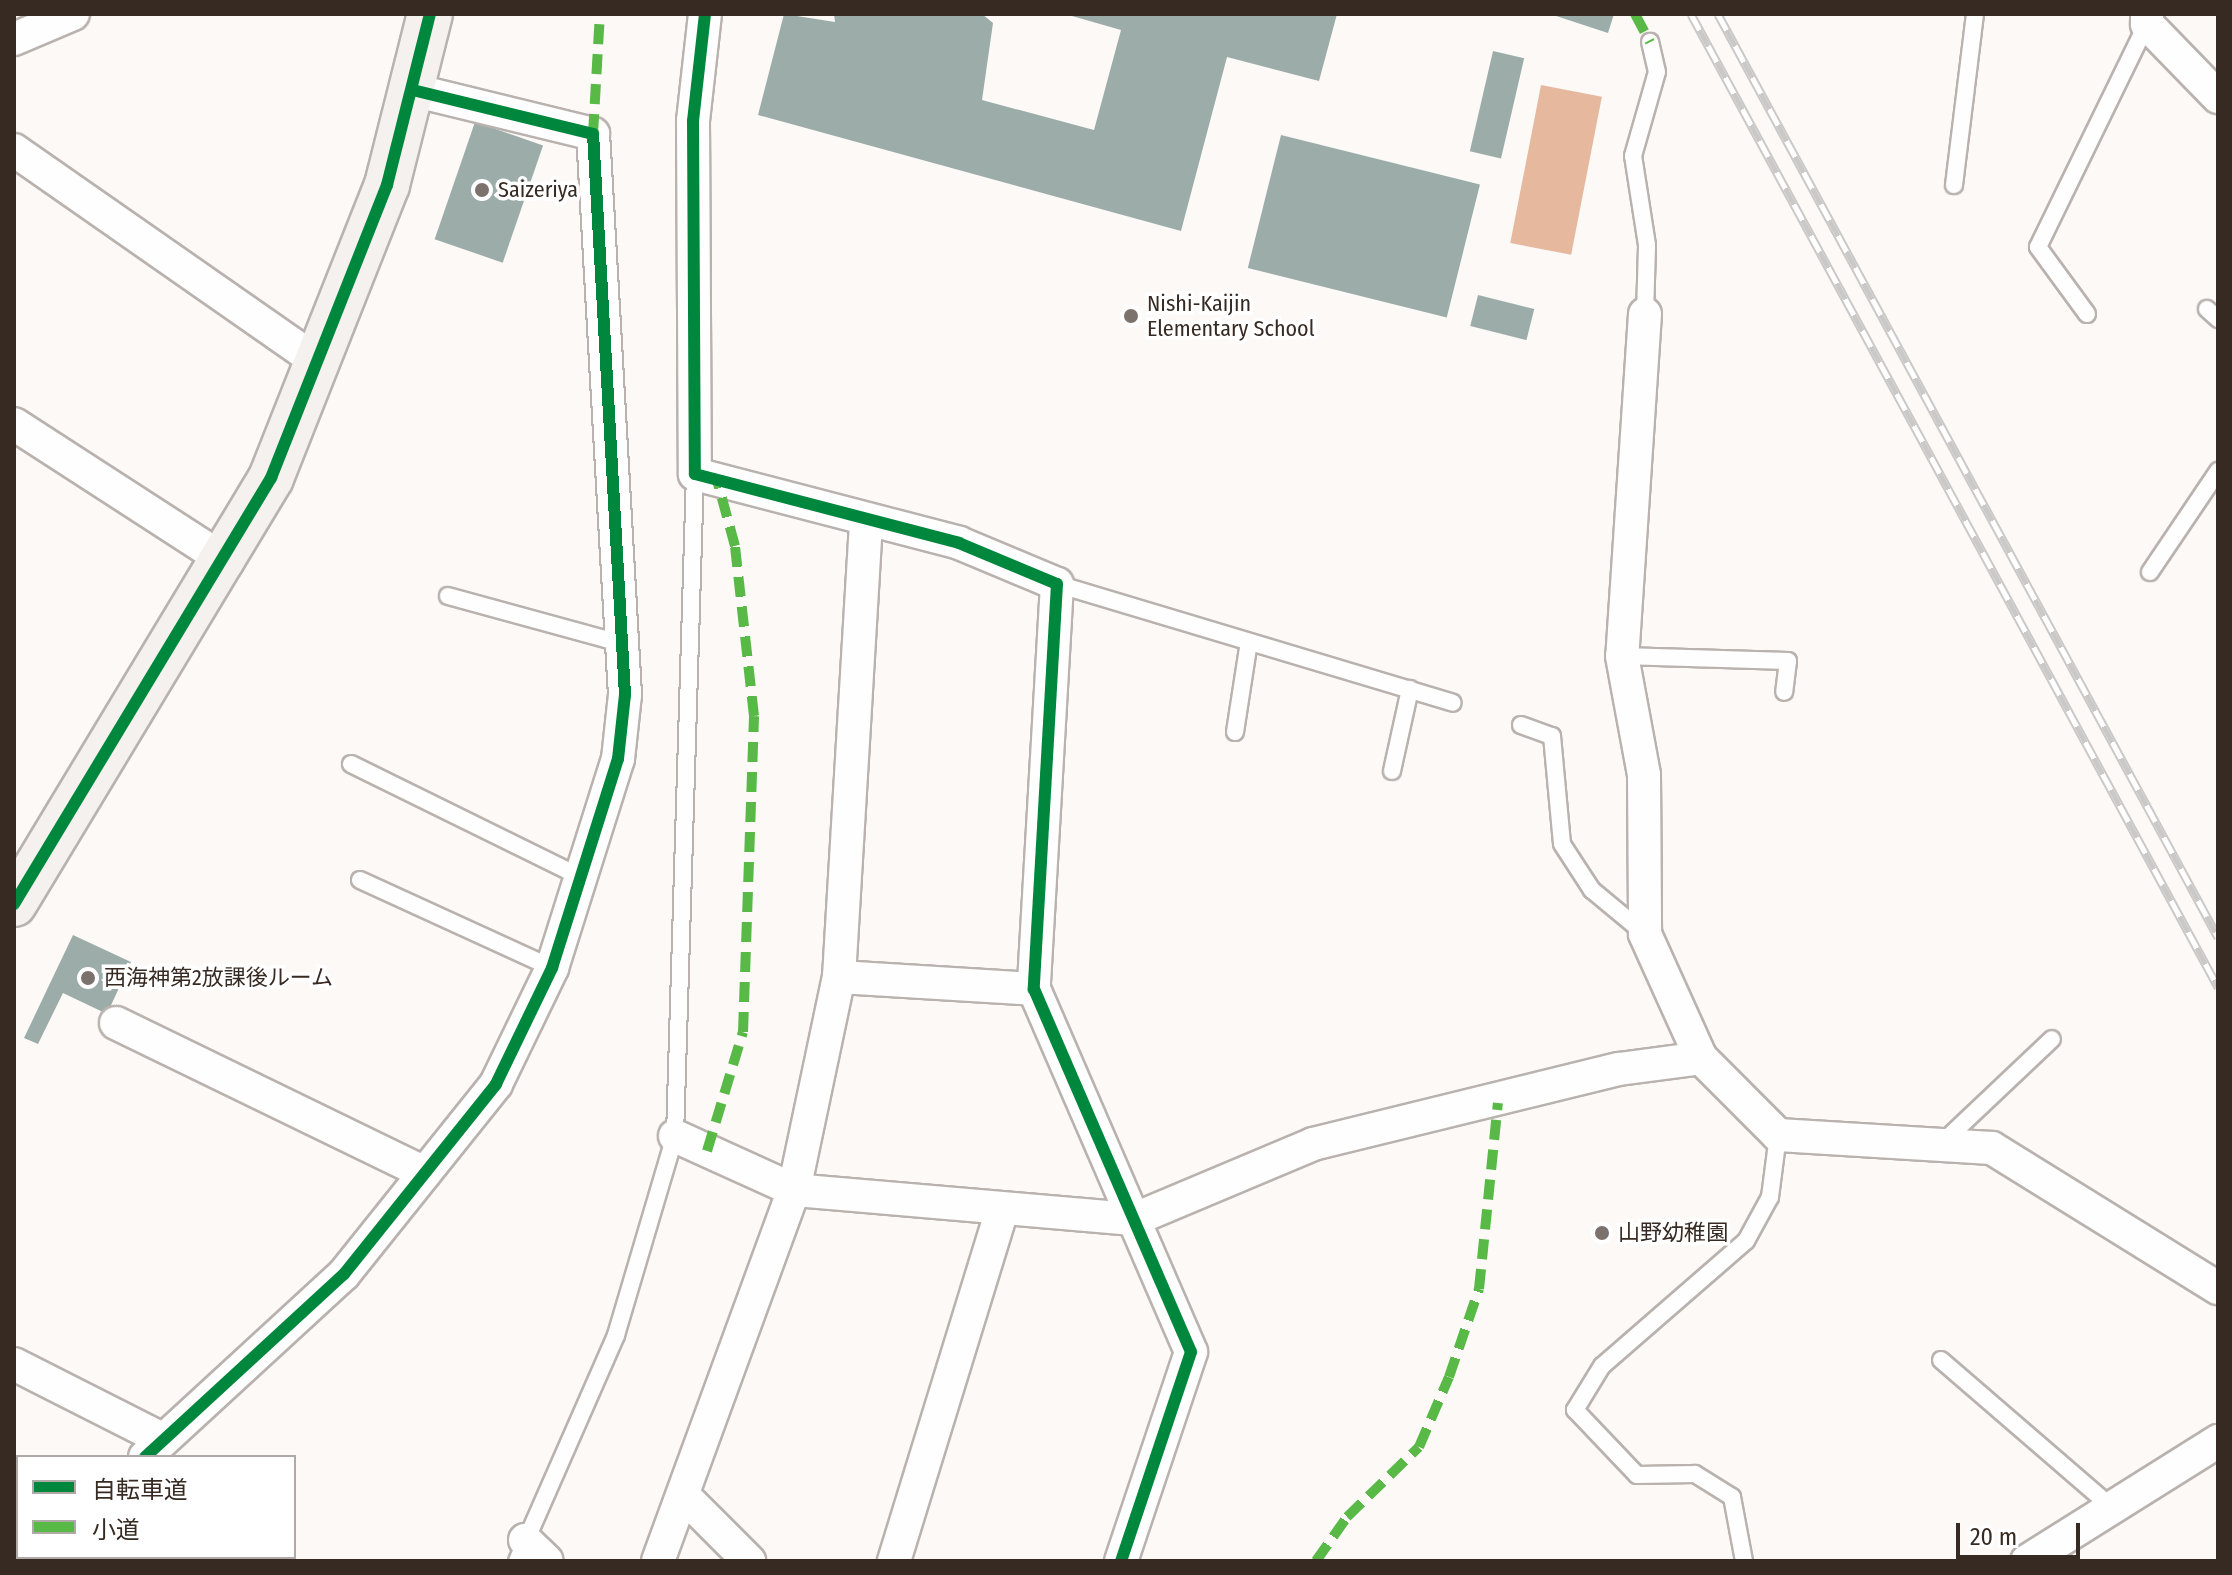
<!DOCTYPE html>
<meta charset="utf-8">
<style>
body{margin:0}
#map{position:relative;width:2232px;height:1575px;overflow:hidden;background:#fcf9f7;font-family:"Fira Sans Condensed","Noto Sans JP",sans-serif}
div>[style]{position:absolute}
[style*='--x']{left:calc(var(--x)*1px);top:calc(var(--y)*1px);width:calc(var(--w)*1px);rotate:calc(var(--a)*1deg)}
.water>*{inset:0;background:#e6b99f;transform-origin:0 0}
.building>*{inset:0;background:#9cada9;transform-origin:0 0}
.roads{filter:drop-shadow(2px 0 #b9b2ae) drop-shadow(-2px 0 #b9b2ae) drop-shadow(0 2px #b9b2ae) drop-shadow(0 -2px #b9b2ae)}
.lane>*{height:16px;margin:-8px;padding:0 8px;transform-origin:8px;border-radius:8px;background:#fffefe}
.street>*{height:32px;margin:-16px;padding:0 16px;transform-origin:16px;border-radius:16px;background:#fffefe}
.secondary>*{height:44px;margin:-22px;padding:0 22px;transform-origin:22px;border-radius:22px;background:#f5f1ee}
.rail>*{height:9px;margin-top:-4.5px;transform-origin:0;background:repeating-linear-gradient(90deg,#fff 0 18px,#cbc9c7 0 36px);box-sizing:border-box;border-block:2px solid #cbc9c7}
.quiet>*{height:10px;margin-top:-5px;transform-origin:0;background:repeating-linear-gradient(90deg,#58b947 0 20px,transparent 0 30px)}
.cycleway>*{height:12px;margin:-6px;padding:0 6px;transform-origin:6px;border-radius:6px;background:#00873e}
.dots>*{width:22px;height:22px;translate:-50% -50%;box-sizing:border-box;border:4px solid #fff;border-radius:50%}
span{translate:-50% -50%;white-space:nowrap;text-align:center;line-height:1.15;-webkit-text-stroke:7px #fff;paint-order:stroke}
.poi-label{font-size:22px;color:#362a22}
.left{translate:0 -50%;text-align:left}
.frame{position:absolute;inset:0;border:16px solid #362a22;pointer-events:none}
.legend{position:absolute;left:16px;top:1455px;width:280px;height:104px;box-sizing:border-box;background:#fff;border:2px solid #afaaa7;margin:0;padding:10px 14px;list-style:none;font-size:24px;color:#362a22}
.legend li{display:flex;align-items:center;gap:16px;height:40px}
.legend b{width:40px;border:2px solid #afaaa7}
.scale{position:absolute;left:1956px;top:1523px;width:124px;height:36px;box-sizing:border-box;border:4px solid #362a22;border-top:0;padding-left:10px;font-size:24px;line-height:28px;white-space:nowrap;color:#362a22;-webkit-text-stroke:6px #fff;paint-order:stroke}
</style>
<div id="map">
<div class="water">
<div style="left:1541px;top:85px;width:62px;height:161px;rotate:11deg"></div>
</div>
<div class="building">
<div style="clip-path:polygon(784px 14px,835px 22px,834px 14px,982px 14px,993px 23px,982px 100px,1094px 130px,1121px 30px,1065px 14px,1337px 14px,1319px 81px,1227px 57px,1181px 231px,758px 115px)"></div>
<div style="clip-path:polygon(1550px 14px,1614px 14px,1608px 33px)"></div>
<div style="left:1493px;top:51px;width:32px;height:103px;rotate:13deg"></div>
<div style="left:475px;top:122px;width:72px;height:124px;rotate:19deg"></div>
<div style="left:1281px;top:135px;width:205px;height:137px;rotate:14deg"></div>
<div style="left:1478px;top:295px;width:58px;height:32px;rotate:14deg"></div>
<div style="clip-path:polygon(73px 935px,131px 962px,107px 1014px,63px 993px,38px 1044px,24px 1038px)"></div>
<div style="clip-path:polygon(14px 1466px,18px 1468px,14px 1538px)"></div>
</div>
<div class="roads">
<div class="lane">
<div style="--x:1954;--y:185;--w:172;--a:-83"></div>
<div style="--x:2207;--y:309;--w:15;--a:42"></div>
<div style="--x:1645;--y:314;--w:69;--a:-88.3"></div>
<div style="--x:1647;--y:245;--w:90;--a:-98.9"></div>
<div style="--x:1633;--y:156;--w:87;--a:-74.1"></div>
<div style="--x:1657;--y:72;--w:31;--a:-103"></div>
<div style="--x:2087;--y:314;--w:83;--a:-126.2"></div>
<div style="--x:2038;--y:247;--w:248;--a:-64"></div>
<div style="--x:2150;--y:572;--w:122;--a:-56"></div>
<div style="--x:1057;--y:584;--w:413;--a:16.7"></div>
<div style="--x:448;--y:596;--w:181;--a:15.3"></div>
<div style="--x:1622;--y:656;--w:166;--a:1.7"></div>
<div style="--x:1788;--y:661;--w:31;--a:97"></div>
<div style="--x:1521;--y:725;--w:33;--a:20"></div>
<div style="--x:1552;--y:736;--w:108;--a:84.7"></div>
<div style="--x:1562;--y:844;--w:55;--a:56.9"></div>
<div style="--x:1592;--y:890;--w:69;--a:39.7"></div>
<div style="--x:1235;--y:732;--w:91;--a:-81.2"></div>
<div style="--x:351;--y:764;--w:258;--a:26.2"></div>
<div style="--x:1392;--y:771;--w:84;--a:-77.6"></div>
<div style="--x:360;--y:880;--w:211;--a:24.6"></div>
<div style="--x:1942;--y:1143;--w:151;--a:-43.4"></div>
<div style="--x:1941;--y:1360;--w:230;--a:40.8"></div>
<div style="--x:517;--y:1561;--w:247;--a:-66.3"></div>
<div style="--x:616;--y:1335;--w:208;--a:-73.5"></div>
<div style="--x:675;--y:1136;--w:662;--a:-88.27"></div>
<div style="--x:1744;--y:1561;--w:65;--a:-100.6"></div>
<div style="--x:1732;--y:1497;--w:44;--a:-148.1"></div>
<div style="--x:1695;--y:1474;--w:58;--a:179"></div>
<div style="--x:1637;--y:1475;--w:90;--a:-133.6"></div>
<div style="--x:1575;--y:1410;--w:52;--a:-58.5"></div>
<div style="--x:1602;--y:1366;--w:191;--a:-41"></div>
<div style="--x:1746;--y:1241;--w:50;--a:-61.4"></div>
<div style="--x:1770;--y:1197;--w:63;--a:-82.6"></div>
</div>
<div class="street">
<div style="--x:705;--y:14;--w:108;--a:96.4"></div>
<div style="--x:693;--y:121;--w:353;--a:89.7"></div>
<div style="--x:695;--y:474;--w:273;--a:14.6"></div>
<div style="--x:959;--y:543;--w:106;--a:22.7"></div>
<div style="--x:1057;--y:584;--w:406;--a:93.3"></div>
<div style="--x:1034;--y:989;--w:395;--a:66.6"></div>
<div style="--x:1191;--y:1352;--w:220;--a:108.5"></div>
<div style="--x:2147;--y:14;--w:10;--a:90"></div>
<div style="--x:2147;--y:24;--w:102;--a:45.8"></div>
<div style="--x:14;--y:39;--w:64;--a:-23"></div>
<div style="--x:14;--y:150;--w:374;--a:34.9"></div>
<div style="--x:1645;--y:314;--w:343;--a:93.8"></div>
<div style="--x:1622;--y:656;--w:121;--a:79.5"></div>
<div style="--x:1644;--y:775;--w:159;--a:89.6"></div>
<div style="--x:1645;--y:934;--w:136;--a:65.7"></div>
<div style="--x:1701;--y:1058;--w:109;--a:45"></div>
<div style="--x:1778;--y:1135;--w:214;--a:3.5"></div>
<div style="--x:1992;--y:1148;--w:266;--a:31.8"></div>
<div style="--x:14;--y:424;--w:254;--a:32.9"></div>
<div style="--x:839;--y:977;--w:195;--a:3.5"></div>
<div style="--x:116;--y:1023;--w:343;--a:25.9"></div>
<div style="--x:675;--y:1136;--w:131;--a:24.4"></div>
<div style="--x:794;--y:1190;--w:342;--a:4.9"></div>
<div style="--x:1135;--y:1219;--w:193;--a:-22.8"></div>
<div style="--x:1313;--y:1144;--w:315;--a:-13.8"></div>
<div style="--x:1619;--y:1069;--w:83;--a:-7.6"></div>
<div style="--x:14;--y:1364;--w:166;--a:26.9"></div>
<div style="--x:145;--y:1457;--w:270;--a:-42.6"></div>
<div style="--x:344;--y:1274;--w:243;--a:-51.3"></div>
<div style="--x:496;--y:1084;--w:129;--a:-64.2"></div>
<div style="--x:552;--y:968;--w:219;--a:-72.5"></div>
<div style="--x:618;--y:759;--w:64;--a:-83.8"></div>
<div style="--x:625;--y:695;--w:562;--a:-93.26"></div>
<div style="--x:593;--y:134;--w:186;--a:-166.3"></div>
<div style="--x:685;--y:1497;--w:91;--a:45"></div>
<div style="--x:525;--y:1540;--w:30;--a:44"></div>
<div style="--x:45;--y:1561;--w:6;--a:-45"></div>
<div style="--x:658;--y:1561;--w:395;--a:-69.9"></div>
<div style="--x:794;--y:1190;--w:218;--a:-78.1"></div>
<div style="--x:839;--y:977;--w:455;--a:-86.6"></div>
<div style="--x:894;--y:1561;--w:364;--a:-72.9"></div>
<div style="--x:2027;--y:1561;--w:226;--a:-32.1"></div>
</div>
<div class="secondary">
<div style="--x:14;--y:904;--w:498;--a:-58.9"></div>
<div style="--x:271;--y:478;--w:315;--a:-68.4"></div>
<div style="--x:387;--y:185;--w:176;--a:-75.9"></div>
</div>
</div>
<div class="rail">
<div style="--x:1691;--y:14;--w:1107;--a:61.56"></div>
<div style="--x:1718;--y:14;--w:1050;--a:61.56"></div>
</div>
<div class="quiet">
<div style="--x:1635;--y:14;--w:32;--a:62"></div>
<div style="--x:593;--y:134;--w:120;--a:-86.7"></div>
<div style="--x:707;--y:1151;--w:124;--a:-73.2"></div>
<div style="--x:743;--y:1032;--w:316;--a:-88"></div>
<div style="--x:754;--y:716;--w:171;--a:-96.4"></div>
<div style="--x:735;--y:546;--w:68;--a:-105.3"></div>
<div style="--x:1316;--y:1561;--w:54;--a:-54.8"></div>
<div style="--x:1347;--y:1517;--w:100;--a:-44.2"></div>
<div style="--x:1419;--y:1447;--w:76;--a:-66.8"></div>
<div style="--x:1449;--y:1377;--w:93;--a:-71.2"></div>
<div style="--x:1479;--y:1289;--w:187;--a:-84.2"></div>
</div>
<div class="cycleway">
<div style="--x:705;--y:14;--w:108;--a:96.4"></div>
<div style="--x:693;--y:121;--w:353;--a:89.7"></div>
<div style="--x:695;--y:474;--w:273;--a:14.6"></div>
<div style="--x:959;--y:543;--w:106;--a:22.7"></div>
<div style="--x:1057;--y:584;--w:406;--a:93.3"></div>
<div style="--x:1034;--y:989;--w:395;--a:66.6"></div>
<div style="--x:1191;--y:1352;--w:220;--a:108.5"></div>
<div style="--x:14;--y:904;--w:498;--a:-58.9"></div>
<div style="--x:271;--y:478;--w:315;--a:-68.4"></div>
<div style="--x:387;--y:185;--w:176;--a:-75.9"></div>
<div style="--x:145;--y:1457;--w:270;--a:-42.6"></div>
<div style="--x:344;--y:1274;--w:243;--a:-51.3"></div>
<div style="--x:496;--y:1084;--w:129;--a:-64.2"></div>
<div style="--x:552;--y:968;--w:219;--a:-72.5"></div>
<div style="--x:618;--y:759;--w:64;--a:-83.8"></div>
<div style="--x:625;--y:695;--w:562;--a:-93.26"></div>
<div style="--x:593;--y:134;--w:186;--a:-166.3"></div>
</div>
<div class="dots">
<div style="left:482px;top:190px;background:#7b726d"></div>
<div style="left:1131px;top:316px;background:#7b726d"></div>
<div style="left:88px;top:978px;background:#7b726d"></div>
<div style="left:1602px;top:1233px;background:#7b726d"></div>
</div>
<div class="poi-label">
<span class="left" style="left:498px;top:190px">Saizeriya</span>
<span class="left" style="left:1147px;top:316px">Nishi-Kaijin<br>Elementary School</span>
<span class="left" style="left:104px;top:978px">西海神第2放課後ルーム</span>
<span class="left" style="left:1618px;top:1233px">山野幼稚園</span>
</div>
<div class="frame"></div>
<ul class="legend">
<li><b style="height:10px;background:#00873e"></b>自転車道</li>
<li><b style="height:10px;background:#58b947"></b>小道</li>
</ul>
<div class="scale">20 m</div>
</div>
